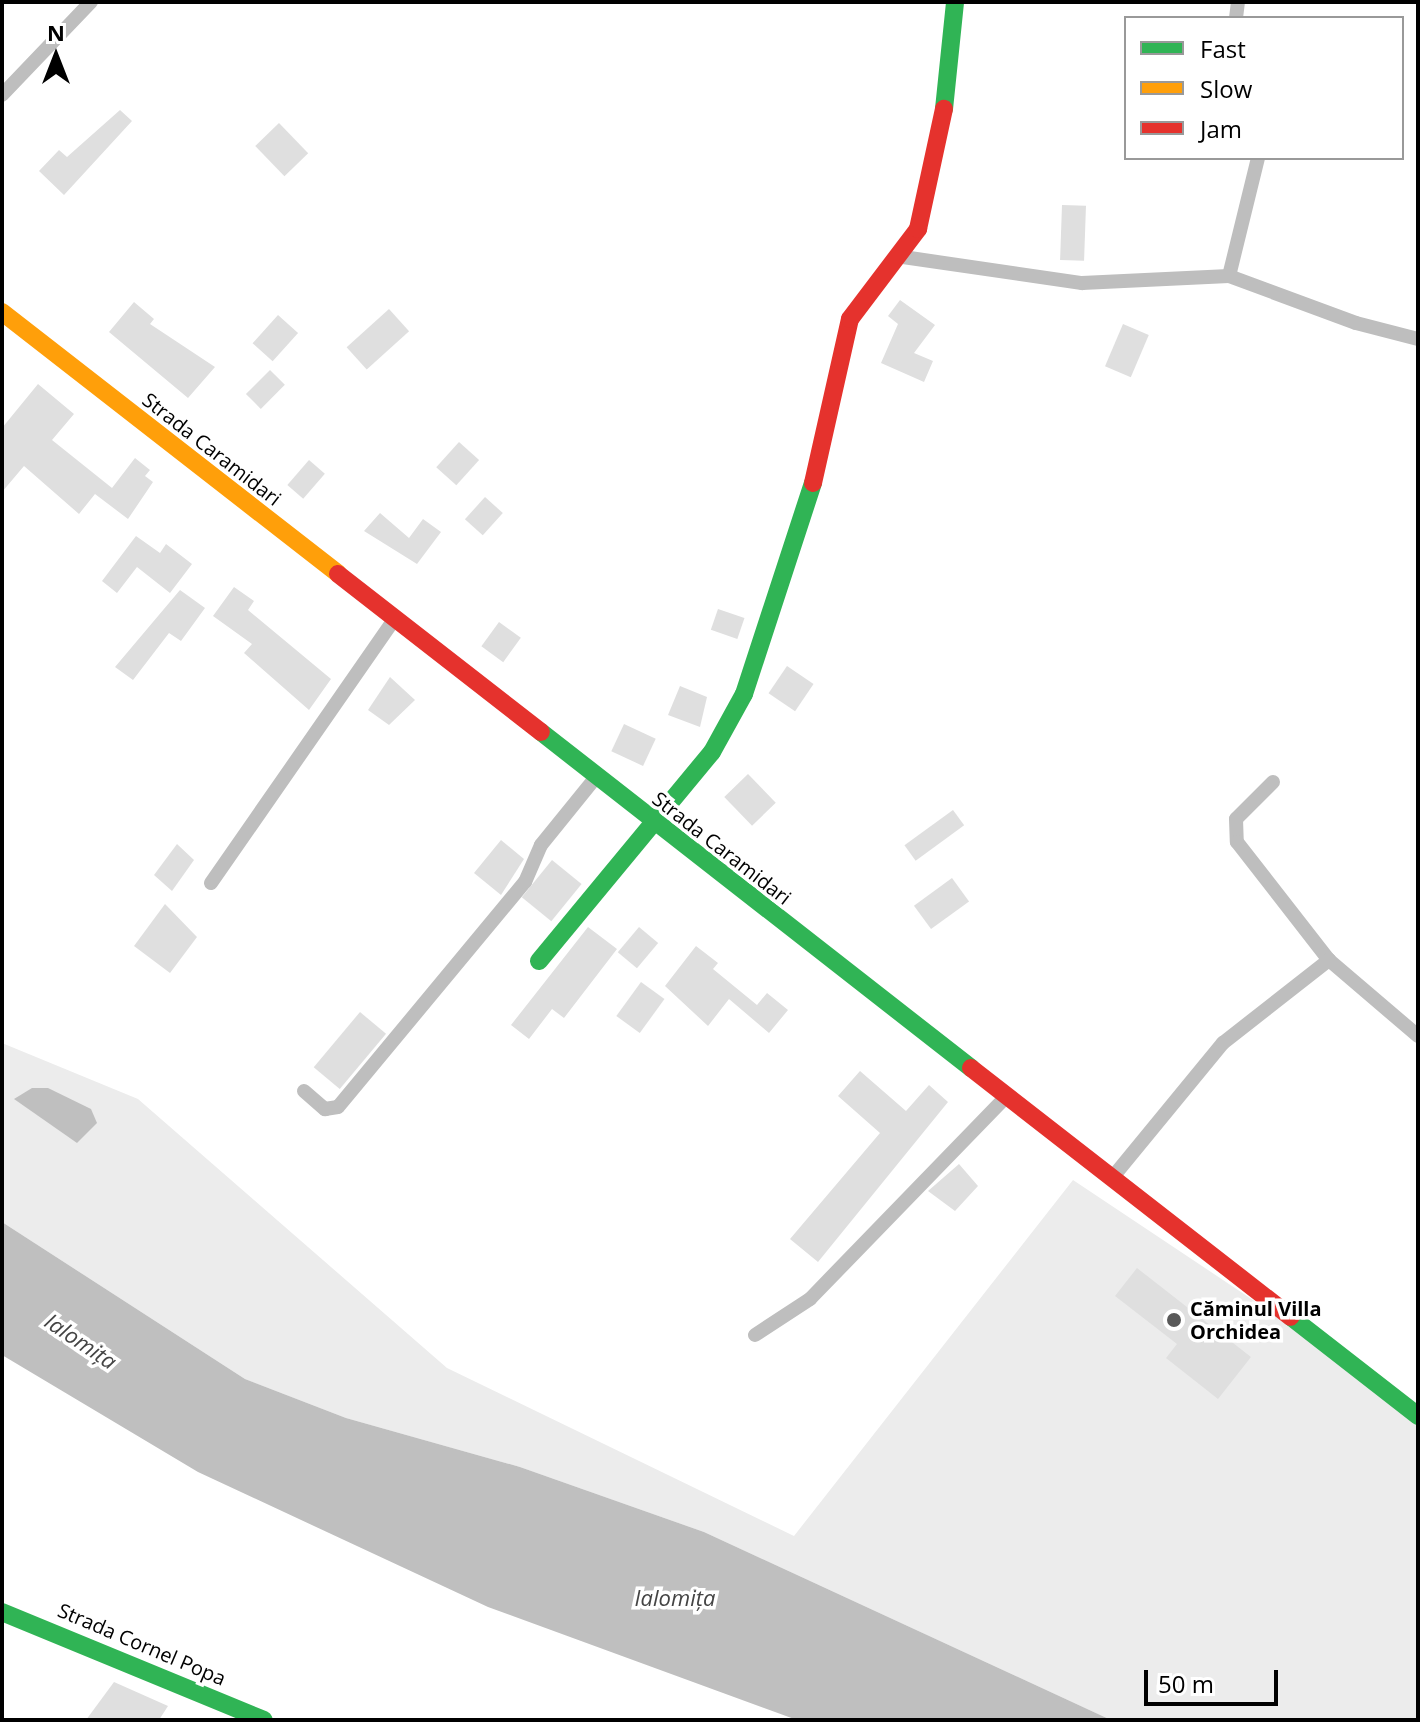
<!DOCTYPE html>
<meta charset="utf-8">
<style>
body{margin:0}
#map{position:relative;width:1420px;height:1722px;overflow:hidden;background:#fff;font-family:"Open Sans",sans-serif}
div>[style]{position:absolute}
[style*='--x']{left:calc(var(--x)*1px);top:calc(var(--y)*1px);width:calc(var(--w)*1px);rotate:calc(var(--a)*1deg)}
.green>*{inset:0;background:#ececec}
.water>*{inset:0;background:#bfbfbf}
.building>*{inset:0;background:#dfdfdf;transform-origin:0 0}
.street>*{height:14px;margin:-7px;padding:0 7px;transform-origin:7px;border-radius:7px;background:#bebebe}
.fast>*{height:18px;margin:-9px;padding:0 9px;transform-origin:9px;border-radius:9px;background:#30b455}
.slow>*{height:18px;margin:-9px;padding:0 9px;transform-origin:9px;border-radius:9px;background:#ff9f0a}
.jam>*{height:18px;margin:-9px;padding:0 9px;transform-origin:9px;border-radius:9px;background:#e5322d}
.dots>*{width:22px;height:22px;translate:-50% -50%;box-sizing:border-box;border:4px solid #fff;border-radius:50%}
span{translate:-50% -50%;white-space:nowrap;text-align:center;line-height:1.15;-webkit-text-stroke:7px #fff;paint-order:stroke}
.street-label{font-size:20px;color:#000}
.poi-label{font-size:20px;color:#000;font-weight:700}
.left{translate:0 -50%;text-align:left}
.water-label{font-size:22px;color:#444;font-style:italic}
.frame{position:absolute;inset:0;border:4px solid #000;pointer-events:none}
.legend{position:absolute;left:1124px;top:16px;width:280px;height:144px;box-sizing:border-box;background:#fff;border:2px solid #999;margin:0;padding:10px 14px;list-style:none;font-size:24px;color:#000}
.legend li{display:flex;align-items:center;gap:16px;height:40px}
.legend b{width:40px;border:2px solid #999}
.north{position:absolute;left:16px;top:16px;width:80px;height:80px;-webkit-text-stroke:6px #fff;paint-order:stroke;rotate:0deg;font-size:22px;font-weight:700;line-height:32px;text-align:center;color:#000}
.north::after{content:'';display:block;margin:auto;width:28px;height:36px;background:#000;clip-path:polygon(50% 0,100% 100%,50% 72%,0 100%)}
.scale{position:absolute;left:1144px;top:1670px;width:134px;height:36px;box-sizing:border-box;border:4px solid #000;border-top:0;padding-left:10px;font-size:24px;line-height:28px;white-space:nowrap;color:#000;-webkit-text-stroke:6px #fff;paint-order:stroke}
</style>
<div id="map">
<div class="green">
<div style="clip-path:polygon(2px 1043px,138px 1099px,447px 1368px,794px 1536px,1073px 1180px,1418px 1410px,1418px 1720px,1111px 1720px,704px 1532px,520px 1467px,346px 1418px,245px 1379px,2px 1222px)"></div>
</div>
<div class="water">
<div style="clip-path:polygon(32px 1088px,48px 1088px,91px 1109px,97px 1123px,77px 1143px,14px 1099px)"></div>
<div style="clip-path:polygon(2px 1222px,245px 1379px,346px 1418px,520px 1467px,704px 1532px,1111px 1720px,797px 1720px,488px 1607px,198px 1472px,2px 1355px)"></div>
</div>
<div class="building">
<div style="clip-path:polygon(120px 110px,132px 121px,64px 195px,39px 171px,59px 150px,67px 157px)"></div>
<div style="left:279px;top:123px;width:42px;height:33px;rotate:46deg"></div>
<div style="left:1062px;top:205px;width:24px;height:55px;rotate:2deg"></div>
<div style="clip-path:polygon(900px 300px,935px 325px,914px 353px,933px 361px,924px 382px,881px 363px,898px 324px,888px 316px)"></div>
<div style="clip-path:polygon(134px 302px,154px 319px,150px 324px,215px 367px,188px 398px,109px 332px)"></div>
<div style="left:389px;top:309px;width:30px;height:57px;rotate:48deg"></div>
<div style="left:278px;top:315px;width:27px;height:38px;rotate:42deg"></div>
<div style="left:1123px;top:324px;width:28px;height:46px;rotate:23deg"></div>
<div style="left:270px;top:370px;width:21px;height:34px;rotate:45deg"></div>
<div style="clip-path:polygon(38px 384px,74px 414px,52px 440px,112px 488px,135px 458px,150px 470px,145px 476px,153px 482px,128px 519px,95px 494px,79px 514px,24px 466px,2px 492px,2px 428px)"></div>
<div style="left:459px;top:442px;width:27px;height:34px;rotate:42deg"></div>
<div style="left:309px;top:460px;width:21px;height:33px;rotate:41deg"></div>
<div style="left:485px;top:497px;width:24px;height:30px;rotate:42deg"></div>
<div style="clip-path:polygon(380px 513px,409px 538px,423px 519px,441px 532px,417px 564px,364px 531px)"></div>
<div style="clip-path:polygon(136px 536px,160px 553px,166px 544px,192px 564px,170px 593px,137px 567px,117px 593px,102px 581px)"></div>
<div style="clip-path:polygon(234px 587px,254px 601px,248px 610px,331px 679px,309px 710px,244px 653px,252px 644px,213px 616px)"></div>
<div style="clip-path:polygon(180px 590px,205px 608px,181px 641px,169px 633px,133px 680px,115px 667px)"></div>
<div style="left:718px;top:609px;width:28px;height:22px;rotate:19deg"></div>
<div style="left:499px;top:622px;width:27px;height:30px;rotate:36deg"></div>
<div style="left:787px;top:666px;width:32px;height:33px;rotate:34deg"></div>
<div style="clip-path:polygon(390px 677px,415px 700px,389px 725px,368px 710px)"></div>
<div style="clip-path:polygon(680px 686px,707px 697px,700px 727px,668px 715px)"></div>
<div style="left:624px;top:724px;width:35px;height:30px;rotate:25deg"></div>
<div style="left:748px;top:774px;width:40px;height:33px;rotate:46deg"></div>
<div style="left:953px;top:810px;width:19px;height:60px;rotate:54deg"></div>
<div style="clip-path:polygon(501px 840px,524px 859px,501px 895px,474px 873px)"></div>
<div style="clip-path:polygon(177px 844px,194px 860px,172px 891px,154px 875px)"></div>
<div style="left:552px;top:860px;width:38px;height:48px;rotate:39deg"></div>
<div style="left:952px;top:878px;width:29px;height:47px;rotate:54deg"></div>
<div style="clip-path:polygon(165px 904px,197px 937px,170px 973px,134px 946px)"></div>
<div style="clip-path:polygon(588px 927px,617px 949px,564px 1018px,552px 1009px,529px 1039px,511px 1025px)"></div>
<div style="left:639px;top:927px;width:25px;height:33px;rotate:40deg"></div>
<div style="clip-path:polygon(696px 946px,718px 963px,713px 969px,757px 1005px,767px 993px,788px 1010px,769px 1033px,729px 999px,708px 1026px,665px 986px)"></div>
<div style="left:641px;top:982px;width:29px;height:42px;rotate:36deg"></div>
<div style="left:360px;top:1012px;width:34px;height:72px;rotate:40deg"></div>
<div style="clip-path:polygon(860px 1071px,906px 1111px,929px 1085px,948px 1102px,818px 1262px,790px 1239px,880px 1133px,838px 1096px)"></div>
<div style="clip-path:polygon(959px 1164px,978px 1186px,955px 1211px,928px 1191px)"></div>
<div style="clip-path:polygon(1137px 1268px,1251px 1357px,1218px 1399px,1166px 1358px,1177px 1344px,1115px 1296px)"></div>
<div style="clip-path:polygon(114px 1682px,168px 1706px,159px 1720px,86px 1720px)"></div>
</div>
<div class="street">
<div style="--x:1236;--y:18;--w:16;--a:-83"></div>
<div style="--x:2;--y:95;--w:129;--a:-46.3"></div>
<div style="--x:903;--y:257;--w:181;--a:8.3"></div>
<div style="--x:1082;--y:283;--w:147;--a:-2.7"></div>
<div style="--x:1229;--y:276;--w:135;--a:20.3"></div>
<div style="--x:1356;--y:323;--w:64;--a:14.5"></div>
<div style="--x:1229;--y:276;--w:122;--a:-76.2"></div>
<div style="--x:1273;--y:782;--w:52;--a:135"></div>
<div style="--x:1236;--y:819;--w:23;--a:88"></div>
<div style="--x:1237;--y:842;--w:150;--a:52.1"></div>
<div style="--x:1329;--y:960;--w:117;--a:40.5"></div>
<div style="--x:211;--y:883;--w:319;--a:-55.2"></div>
<div style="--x:304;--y:1091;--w:28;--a:41"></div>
<div style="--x:325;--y:1109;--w:13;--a:-9"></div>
<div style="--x:338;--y:1107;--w:293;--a:-50.3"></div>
<div style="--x:525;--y:882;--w:40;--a:-66.6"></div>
<div style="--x:541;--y:845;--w:87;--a:-51"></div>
<div style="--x:1112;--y:1178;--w:175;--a:-50.6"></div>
<div style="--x:1223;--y:1043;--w:135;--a:-38.1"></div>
<div style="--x:755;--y:1335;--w:66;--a:-33.2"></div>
<div style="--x:810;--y:1299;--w:283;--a:-45.9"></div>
</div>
<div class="fast">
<div style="--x:944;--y:109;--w:108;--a:-84.1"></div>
<div style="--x:541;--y:732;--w:546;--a:38"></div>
<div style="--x:539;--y:961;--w:271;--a:-50.4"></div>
<div style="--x:712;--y:752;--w:66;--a:-61.1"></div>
<div style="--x:744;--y:694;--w:222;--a:-71.9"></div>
<div style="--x:1291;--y:1317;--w:161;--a:37.9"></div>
<div style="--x:2;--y:1612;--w:283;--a:22.4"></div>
</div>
<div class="slow">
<div style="--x:2;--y:312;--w:426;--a:37.9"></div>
</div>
<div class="jam">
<div style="--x:813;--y:483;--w:168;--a:-77.3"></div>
<div style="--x:850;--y:319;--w:113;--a:-52.9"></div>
<div style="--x:918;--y:229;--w:123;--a:-77.8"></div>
<div style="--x:338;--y:574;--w:257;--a:37.9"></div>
<div style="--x:971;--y:1068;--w:405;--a:37.9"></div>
</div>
<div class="dots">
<div style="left:1174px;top:1320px;background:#595959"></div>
</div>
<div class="street-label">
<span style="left:212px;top:449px;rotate:38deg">Strada Caramidari</span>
<span style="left:722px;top:848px;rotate:38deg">Strada Caramidari</span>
<span style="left:142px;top:1644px;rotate:23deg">Strada Cornel Popa</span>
</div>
<div class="poi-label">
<span class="left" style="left:1190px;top:1320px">Căminul Villa<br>Orchidea</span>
</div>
<div class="water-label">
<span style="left:81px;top:1341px;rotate:34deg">Ialomița</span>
<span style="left:675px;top:1598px">Ialomița</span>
</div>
<div class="frame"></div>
<ul class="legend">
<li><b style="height:10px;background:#30b455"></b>Fast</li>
<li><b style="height:10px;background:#ff9f0a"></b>Slow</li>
<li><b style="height:10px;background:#e5322d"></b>Jam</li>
</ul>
<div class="north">N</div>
<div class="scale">50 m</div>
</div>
